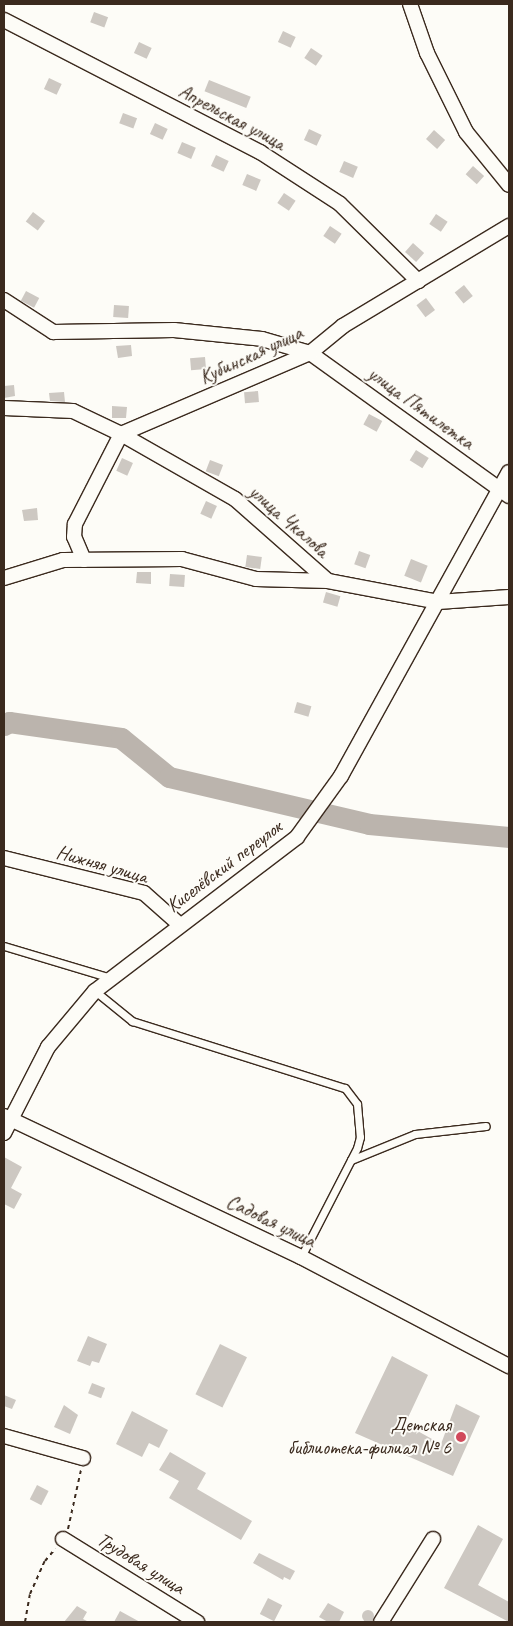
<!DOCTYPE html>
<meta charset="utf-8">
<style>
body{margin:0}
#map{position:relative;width:513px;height:1626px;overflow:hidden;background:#fdfcf7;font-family:Caveat,sans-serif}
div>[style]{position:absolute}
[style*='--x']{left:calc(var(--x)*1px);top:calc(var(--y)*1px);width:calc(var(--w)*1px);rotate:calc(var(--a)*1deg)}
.river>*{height:21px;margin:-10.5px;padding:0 10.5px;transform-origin:10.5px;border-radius:10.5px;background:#bbb4ad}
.building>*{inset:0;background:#cdc8c2;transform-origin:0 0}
.round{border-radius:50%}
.path>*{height:2px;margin-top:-1px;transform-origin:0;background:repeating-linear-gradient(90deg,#3b2a1e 0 4px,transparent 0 8px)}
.roads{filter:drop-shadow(1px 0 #3b2a1e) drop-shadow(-1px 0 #3b2a1e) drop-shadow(0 1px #3b2a1e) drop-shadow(0 -1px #3b2a1e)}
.lane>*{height:7px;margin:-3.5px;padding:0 3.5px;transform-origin:3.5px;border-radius:3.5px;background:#fdfcf7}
.street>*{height:14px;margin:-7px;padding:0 7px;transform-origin:7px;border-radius:7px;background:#fdfcf7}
.dots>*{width:14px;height:14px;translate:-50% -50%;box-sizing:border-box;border:2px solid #fdfcf7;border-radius:50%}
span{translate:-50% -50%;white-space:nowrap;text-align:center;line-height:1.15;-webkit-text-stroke:4px #fdfcf7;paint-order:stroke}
.street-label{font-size:20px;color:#3b2a1e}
.poi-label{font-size:20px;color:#3b2a1e}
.right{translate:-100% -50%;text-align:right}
.frame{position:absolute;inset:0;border:5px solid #3b2a1e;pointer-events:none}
</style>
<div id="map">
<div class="river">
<div style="--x:4;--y:725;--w:6;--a:-31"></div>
<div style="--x:9;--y:722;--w:113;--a:8.1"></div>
<div style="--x:121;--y:738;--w:62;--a:39.1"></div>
<div style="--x:169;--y:777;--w:205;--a:13.2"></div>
<div style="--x:369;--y:824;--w:141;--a:5.3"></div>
</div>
<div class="building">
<div style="left:94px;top:12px;width:15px;height:11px;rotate:20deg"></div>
<div style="left:283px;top:31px;width:14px;height:12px;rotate:25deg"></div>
<div style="left:139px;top:42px;width:14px;height:12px;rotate:25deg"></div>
<div style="left:311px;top:48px;width:14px;height:12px;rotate:34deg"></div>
<div style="left:49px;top:78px;width:14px;height:12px;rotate:25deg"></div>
<div style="left:209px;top:80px;width:45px;height:12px;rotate:22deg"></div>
<div style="left:123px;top:113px;width:15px;height:11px;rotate:20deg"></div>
<div style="left:155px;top:123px;width:14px;height:12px;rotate:25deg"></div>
<div style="left:309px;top:129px;width:14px;height:12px;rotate:25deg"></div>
<div style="left:434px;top:130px;width:15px;height:12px;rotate:42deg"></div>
<div style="left:182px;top:142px;width:15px;height:12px;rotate:23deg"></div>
<div style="left:216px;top:155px;width:14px;height:12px;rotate:25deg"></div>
<div style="left:344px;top:161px;width:15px;height:12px;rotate:23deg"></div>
<div style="left:473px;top:166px;width:15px;height:11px;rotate:42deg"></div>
<div style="left:247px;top:174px;width:15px;height:12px;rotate:23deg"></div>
<div style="left:284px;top:193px;width:14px;height:12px;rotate:34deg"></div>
<div style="left:33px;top:212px;width:15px;height:12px;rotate:37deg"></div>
<div style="left:436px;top:214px;width:14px;height:12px;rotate:34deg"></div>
<div style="left:330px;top:226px;width:14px;height:12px;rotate:34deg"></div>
<div style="left:413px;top:243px;width:15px;height:12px;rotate:42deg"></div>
<div style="left:464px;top:285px;width:14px;height:12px;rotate:51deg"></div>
<div style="left:26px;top:291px;width:15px;height:11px;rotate:28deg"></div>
<div style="left:426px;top:298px;width:15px;height:12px;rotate:53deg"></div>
<div style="left:114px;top:305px;width:15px;height:12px;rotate:4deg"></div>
<div style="clip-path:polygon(131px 345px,132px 356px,118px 358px,116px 346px)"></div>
<div style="left:205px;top:357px;width:12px;height:15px;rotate:85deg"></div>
<div style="clip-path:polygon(14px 385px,15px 396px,4px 398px,4px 386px)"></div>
<div style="left:258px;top:391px;width:11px;height:14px;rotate:85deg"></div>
<div style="clip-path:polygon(64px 392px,65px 402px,50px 401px,49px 393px)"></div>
<div style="clip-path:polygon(112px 406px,127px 407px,126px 418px,112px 418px)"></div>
<div style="left:369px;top:414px;width:15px;height:12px;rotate:28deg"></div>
<div style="left:416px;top:450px;width:15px;height:12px;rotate:32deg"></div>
<div style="left:122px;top:458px;width:12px;height:14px;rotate:24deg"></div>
<div style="left:210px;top:460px;width:14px;height:12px;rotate:21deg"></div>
<div style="left:206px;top:501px;width:12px;height:14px;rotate:24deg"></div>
<div style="clip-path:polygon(37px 508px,38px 520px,24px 521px,22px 510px)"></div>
<div style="left:359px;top:551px;width:12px;height:14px;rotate:20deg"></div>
<div style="left:247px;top:555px;width:15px;height:12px;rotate:8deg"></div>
<div style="left:411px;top:559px;width:18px;height:18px;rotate:22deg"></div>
<div style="clip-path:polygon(137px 572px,151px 572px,151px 584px,136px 583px)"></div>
<div style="left:170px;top:574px;width:15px;height:12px;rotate:4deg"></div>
<div style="left:326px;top:592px;width:15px;height:11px;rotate:16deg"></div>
<div style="left:297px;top:702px;width:15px;height:11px;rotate:16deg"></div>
<div style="clip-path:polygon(4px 1157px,22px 1167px,11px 1188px,22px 1194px,14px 1209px,4px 1204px)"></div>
<div style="clip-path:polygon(88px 1336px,107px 1344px,99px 1363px,92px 1361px,90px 1366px,77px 1361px)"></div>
<div style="left:220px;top:1344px;width:30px;height:56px;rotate:26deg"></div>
<div style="clip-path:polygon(392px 1356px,428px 1375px,405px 1424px,441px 1444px,456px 1404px,480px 1416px,453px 1476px,355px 1433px)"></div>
<div style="left:92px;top:1383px;width:14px;height:11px;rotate:21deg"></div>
<div style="clip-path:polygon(4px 1395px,16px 1400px,12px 1409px,4px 1406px)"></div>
<div style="clip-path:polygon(64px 1405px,78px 1415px,70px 1434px,54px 1427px)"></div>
<div style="clip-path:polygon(132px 1411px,168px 1430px,159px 1448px,149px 1443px,142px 1457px,116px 1444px)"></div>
<div style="clip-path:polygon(170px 1452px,206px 1473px,197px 1489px,252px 1521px,241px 1540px,169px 1498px,179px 1481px,159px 1470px)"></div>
<div style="left:37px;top:1485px;width:13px;height:16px;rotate:27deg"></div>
<div style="clip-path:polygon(478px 1525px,503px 1539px,478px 1585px,509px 1602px,509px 1622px,444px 1588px)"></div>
<div style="clip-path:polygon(259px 1553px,295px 1571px,290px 1580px,284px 1577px,283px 1580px,253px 1563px)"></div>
<div style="left:268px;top:1598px;width:16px;height:18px;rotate:27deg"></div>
<div style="clip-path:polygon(328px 1603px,344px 1612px,339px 1622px,328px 1622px,319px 1617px)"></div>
<div style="clip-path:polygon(77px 1606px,87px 1612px,83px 1619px,89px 1622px,64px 1622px)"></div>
<div class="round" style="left:362px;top:1610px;width:12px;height:12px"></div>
<div style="clip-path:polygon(120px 1611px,140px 1622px,114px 1622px)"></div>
</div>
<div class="path">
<div style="--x:68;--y:1529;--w:60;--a:-77.6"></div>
<div style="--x:25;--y:1622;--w:28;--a:-80"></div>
<div style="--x:30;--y:1594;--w:36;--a:-66"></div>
<div style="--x:45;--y:1561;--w:16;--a:-50"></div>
</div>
<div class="roads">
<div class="lane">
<div style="--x:4;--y:946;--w:112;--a:16.7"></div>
<div style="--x:95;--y:991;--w:48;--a:39"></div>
<div style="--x:132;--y:1021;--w:223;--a:17.5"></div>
<div style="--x:345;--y:1088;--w:20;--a:53"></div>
<div style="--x:357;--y:1104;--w:33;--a:85"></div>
<div style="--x:360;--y:1137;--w:11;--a:105"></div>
<div style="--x:357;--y:1148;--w:123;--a:117.2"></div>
<div style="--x:351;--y:1160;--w:69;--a:-22.1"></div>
<div style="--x:415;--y:1134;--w:71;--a:-6.4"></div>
</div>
<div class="street">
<div style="--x:410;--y:4;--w:52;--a:70.9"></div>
<div style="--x:427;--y:53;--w:88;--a:63.7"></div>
<div style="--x:466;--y:132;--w:68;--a:50.9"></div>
<div style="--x:4;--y:20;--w:288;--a:27.3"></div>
<div style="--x:260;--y:152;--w:95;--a:33"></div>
<div style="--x:340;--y:204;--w:110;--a:44.6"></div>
<div style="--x:4;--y:300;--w:59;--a:33.1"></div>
<div style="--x:53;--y:332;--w:121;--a:-0.9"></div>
<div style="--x:174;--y:330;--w:88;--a:5.8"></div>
<div style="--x:262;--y:339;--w:50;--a:16.3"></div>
<div style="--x:310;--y:353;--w:245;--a:35.7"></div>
<div style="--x:4;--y:408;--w:69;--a:2.5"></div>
<div style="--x:73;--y:411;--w:53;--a:25.6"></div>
<div style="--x:121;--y:434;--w:131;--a:29.7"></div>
<div style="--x:235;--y:499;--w:124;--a:41.4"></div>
<div style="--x:328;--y:581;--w:72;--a:-178.4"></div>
<div style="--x:256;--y:579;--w:77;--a:-164.9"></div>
<div style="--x:182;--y:559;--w:119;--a:179.5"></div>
<div style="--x:63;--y:560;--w:62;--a:163"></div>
<div style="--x:84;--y:560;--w:25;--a:-113"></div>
<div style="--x:74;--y:537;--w:13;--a:-86"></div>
<div style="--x:75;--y:524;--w:101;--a:-62.9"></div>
<div style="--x:121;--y:434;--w:206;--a:-23.2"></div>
<div style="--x:310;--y:353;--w:43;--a:-39.3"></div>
<div style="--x:343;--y:326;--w:194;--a:-31.1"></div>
<div style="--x:328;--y:581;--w:112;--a:10.8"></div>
<div style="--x:438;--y:602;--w:71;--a:-4"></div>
<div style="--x:4;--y:858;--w:144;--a:14"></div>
<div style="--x:144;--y:893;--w:48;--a:41.6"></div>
<div style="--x:4;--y:1116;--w:329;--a:25.4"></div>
<div style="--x:301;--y:1257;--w:235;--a:27.7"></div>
<div style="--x:4;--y:1133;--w:97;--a:-62.9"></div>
<div style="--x:48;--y:1047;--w:73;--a:-50"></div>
<div style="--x:95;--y:991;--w:254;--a:-37.3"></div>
<div style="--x:297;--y:837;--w:75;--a:-54.2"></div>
<div style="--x:341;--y:776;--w:347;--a:-61.1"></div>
<div style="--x:4;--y:1436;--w:82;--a:15.6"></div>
<div style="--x:63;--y:1539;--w:158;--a:31.8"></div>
<div style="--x:381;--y:1622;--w:98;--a:-57.9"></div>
</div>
</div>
<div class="dots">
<div style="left:461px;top:1437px;background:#d1495b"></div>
</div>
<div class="street-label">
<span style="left:232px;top:117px;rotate:28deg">Апрельская улица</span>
<span style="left:251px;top:355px;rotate:-25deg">Кубинская улица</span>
<span style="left:421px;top:408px;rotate:36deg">улица Пятилетка</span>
<span style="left:289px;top:521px;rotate:41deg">улица Чкалова</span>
<span style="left:102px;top:864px;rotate:16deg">Нижняя улица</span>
<span style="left:224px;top:866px;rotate:-37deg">Киселёвский переулок</span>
<span style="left:271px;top:1221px;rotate:26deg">Садовая улица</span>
<span style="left:141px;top:1563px;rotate:32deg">Трудовая улица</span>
</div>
<div class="poi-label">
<span class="right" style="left:451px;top:1436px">Детская<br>библиотека-филиал № 6</span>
</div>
<div class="frame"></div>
</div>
